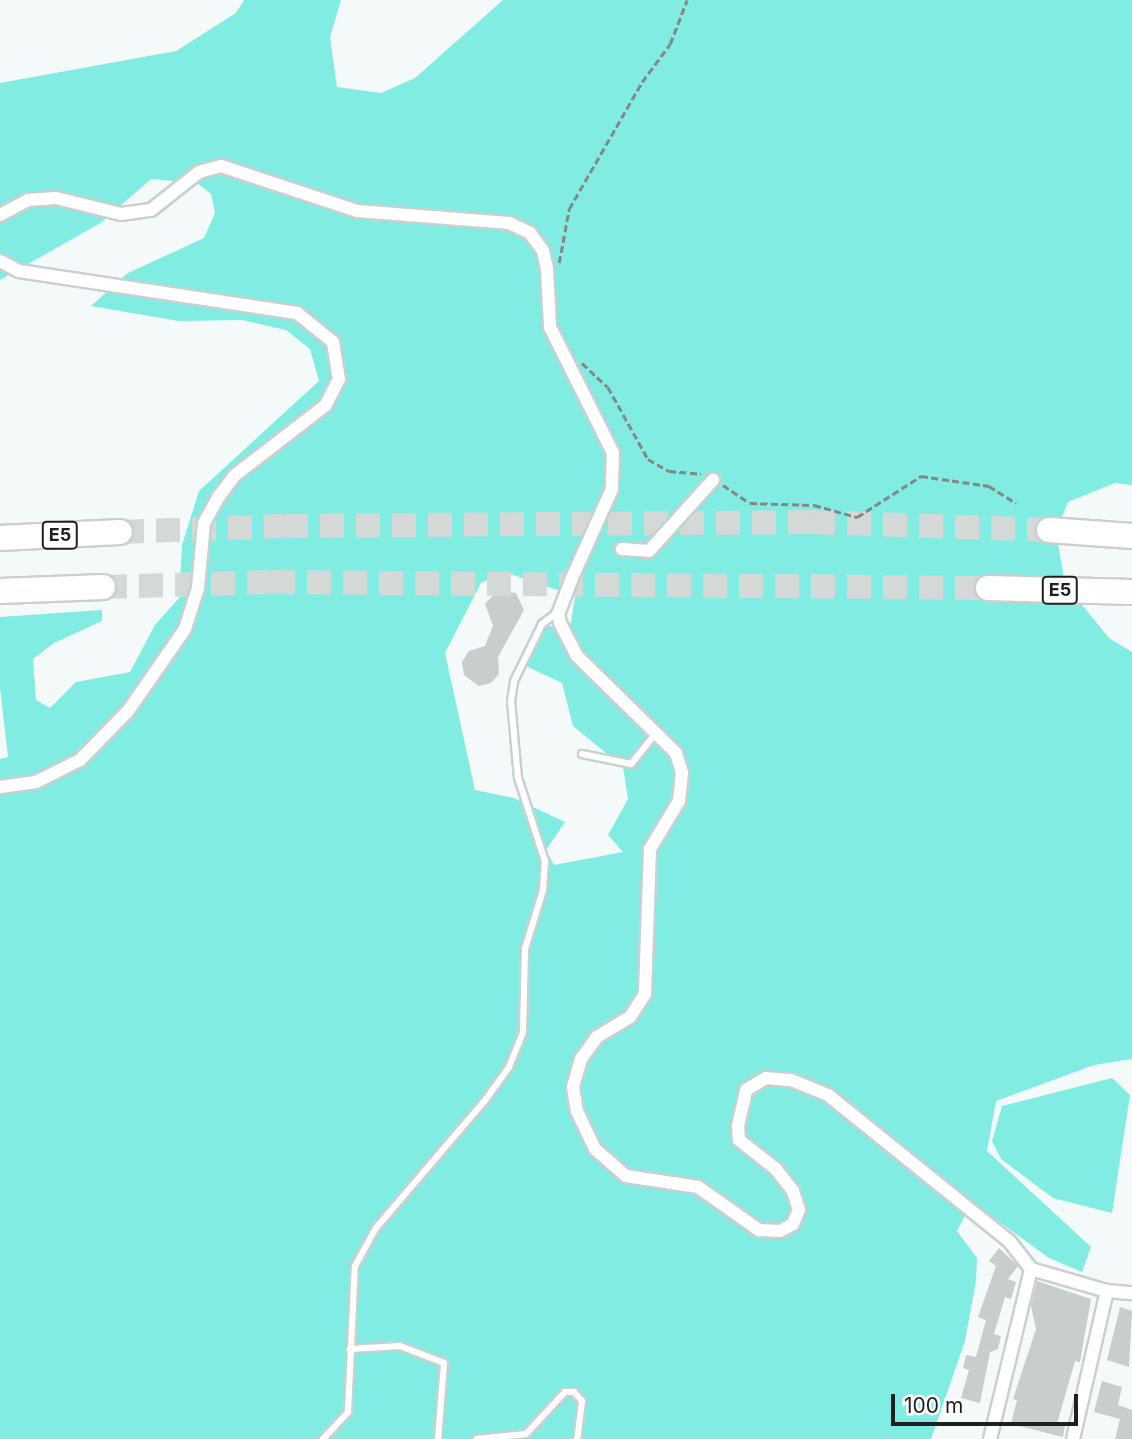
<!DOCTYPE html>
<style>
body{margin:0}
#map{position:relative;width:1132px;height:1439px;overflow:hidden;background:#f4faf9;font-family:Inter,sans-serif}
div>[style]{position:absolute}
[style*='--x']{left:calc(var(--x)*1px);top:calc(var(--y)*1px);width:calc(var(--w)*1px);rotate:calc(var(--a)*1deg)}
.green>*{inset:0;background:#81ece1}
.building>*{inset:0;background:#c9cecd}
.highway-tunnel>*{height:24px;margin-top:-12px;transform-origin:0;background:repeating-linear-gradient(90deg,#d4d9d8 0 24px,transparent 0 36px)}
.path>*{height:2.5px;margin-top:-1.25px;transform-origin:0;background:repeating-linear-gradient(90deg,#838786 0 7px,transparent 0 10.5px)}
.roads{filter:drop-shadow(2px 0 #cacfcf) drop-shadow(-2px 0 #cacfcf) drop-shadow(0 2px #cacfcf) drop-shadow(0 -2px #cacfcf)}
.lane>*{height:6px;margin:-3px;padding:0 3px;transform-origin:3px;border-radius:3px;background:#fff}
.street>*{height:12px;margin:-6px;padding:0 6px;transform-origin:6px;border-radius:6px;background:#fff}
.highway>*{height:24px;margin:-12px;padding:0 12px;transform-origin:12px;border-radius:12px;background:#fff}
span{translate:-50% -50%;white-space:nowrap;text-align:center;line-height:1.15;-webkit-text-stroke:5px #fff;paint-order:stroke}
.shield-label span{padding:2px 5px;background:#fff;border:2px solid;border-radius:5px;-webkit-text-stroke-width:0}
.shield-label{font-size:18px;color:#1e2020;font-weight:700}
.scale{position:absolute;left:891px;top:1394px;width:187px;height:32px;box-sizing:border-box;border:4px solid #1e2020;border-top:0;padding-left:9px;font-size:21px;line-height:24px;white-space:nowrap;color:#1e2020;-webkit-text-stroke:5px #fff;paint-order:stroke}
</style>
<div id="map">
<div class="green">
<div style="clip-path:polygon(evenodd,244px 0,341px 0,330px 37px,337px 87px,381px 93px,415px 78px,503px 0,1132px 0,1132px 485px,1115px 483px,1068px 502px,1056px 532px,1065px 584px,1109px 638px,1132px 652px,1132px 1059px,1094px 1065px,996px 1101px,987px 1151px,1091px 1247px,1082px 1272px,1049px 1258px,972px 1202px,957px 1231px,977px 1258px,976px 1281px,965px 1341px,931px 1439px,0 1439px,0 759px,8px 757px,0 688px,0 617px,102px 610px,102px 621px,54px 643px,33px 659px,36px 700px,50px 708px,76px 682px,130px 672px,155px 625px,179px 598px,182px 545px,199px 491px,319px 381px,310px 349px,286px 330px,242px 320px,179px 321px,91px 306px,128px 273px,204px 238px,215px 213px,211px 194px,197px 183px,151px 179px,102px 222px,0 280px,0 83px,176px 51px,236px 13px,244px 0,504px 572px,575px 596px,571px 623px,546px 627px,526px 666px,562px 683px,573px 726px,623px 767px,628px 799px,608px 835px,623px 852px,554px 865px,546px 850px,565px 822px,514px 798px,475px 790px,445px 653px,481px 583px,504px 572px)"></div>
<div style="clip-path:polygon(1112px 1078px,1130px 1095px,1112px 1213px,1053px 1198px,1001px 1159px,992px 1141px,1002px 1106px)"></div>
</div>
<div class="building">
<div style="clip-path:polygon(498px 590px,516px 593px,524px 610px,498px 657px,499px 674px,491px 683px,479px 686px,464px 675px,462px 662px,469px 651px,485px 646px,493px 626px,485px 604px)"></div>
<div style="clip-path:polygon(999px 1248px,1018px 1266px,1008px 1279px,1016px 1282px,1011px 1299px,1005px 1297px,994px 1334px,1001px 1336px,998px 1349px,990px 1352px,980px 1403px,961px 1398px,969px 1370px,963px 1368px,966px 1355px,976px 1357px,986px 1320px,978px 1317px,996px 1266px,989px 1261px)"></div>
<div style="clip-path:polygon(1037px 1281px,1091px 1299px,1080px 1362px,1075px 1361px,1057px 1424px,1065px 1426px,1063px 1437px,1011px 1424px,1017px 1400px,1013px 1399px,1036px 1329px,1031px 1306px)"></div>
<div style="clip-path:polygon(1120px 1307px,1132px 1311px,1129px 1367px,1107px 1360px)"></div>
<div style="clip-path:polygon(1102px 1381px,1122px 1387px,1118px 1405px,1132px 1410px,1132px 1439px,1115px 1439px,1120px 1419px,1094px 1412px)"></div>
</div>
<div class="highway-tunnel">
<div style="--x:120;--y:532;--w:164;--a:-2.1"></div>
<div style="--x:284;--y:526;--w:527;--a:-0.43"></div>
<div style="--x:811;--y:522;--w:238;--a:1.9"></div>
<div style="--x:103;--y:587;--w:168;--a:-1.7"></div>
<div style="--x:271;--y:582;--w:717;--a:0.48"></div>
</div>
<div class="path">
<div style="--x:559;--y:263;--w:55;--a:-79.5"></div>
<div style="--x:569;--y:209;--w:146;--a:-60.1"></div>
<div style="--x:642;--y:82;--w:47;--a:-53.6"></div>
<div style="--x:670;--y:44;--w:47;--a:-68.9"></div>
<div style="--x:582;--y:363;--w:35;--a:43"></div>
<div style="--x:608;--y:387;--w:82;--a:60.9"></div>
<div style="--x:648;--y:459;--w:24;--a:30"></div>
<div style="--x:669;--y:471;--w:32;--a:5"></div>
<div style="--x:723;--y:485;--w:32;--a:34"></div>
<div style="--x:750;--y:503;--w:64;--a:1.8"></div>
<div style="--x:814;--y:505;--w:45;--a:15.6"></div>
<div style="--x:857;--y:517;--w:76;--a:-32.6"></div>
<div style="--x:921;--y:476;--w:69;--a:8.4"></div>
<div style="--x:989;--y:486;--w:32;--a:32"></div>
</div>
<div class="roads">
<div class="lane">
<div style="--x:582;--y:754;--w:50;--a:11.5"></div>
<div style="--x:631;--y:764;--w:40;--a:-51"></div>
<div style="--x:350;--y:1349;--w:50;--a:-3.4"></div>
<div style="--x:400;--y:1346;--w:47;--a:21.1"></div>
<div style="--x:444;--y:1363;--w:76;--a:94.5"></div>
<div style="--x:323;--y:1439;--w:37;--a:-47"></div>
<div style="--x:348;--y:1412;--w:146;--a:-87.3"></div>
<div style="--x:355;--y:1266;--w:43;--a:-61.1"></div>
<div style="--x:376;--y:1228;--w:170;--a:-49.5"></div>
<div style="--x:486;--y:1099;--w:39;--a:-54"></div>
<div style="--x:509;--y:1067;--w:38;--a:-68"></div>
<div style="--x:523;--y:1032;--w:83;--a:-88.6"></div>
<div style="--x:525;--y:949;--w:62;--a:-73"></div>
<div style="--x:543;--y:890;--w:29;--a:-86"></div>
<div style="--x:545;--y:861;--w:87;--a:-108"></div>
<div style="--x:518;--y:778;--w:77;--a:-95.2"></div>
<div style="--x:511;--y:701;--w:20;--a:-81"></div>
<div style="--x:514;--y:681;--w:64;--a:-63.8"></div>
<div style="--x:542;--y:624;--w:21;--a:-37"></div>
<div style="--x:477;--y:1439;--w:49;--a:-5.8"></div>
<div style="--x:526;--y:1434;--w:57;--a:-47.1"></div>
<div style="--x:565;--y:1392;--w:9;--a:0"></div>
<div style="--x:574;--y:1392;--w:12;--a:48"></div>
<div style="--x:582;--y:1401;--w:38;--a:97"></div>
</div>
<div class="street">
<div style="--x:0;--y:215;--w:32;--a:-28"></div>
<div style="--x:28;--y:200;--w:28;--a:-4"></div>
<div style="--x:56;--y:198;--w:67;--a:13.8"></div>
<div style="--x:121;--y:214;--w:30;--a:-8"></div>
<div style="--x:151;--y:210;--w:61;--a:-38.4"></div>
<div style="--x:199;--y:172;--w:23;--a:-15"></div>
<div style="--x:221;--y:166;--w:143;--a:18.3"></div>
<div style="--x:357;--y:211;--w:152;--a:4.5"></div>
<div style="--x:509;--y:223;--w:23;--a:25"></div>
<div style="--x:530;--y:233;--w:22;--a:54"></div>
<div style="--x:543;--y:251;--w:18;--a:77"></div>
<div style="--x:547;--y:269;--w:58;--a:87"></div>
<div style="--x:550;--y:327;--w:141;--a:63.4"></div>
<div style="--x:613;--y:453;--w:36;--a:92"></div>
<div style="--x:612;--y:489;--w:98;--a:114.2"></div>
<div style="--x:572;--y:578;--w:39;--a:111"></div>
<div style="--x:558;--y:614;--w:9;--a:77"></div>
<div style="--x:560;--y:623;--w:36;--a:63"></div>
<div style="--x:576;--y:655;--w:140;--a:44.4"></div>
<div style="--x:676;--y:753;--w:21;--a:73"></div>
<div style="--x:682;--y:773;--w:28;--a:96"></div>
<div style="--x:679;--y:801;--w:56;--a:121.1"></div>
<div style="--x:650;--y:849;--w:145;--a:92"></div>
<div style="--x:645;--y:994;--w:27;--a:123"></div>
<div style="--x:630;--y:1017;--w:39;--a:149"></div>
<div style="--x:597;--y:1037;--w:27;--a:126"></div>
<div style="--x:581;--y:1059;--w:29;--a:106"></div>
<div style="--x:573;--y:1087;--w:24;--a:81"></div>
<div style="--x:577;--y:1111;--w:42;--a:64.7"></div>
<div style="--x:595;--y:1149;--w:41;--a:41.1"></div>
<div style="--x:626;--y:1176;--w:73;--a:8.7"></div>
<div style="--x:698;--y:1187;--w:75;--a:35.2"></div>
<div style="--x:759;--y:1230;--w:21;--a:3"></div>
<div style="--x:780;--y:1231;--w:15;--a:-28"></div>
<div style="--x:793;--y:1224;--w:15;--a:-67"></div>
<div style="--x:799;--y:1210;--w:20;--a:-108"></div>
<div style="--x:793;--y:1191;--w:28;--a:-128"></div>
<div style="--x:776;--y:1169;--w:47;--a:-141.9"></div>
<div style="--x:739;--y:1140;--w:14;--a:-94"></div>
<div style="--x:738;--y:1126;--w:37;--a:-77"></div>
<div style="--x:746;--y:1090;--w:23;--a:-31"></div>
<div style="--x:766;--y:1078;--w:25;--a:5"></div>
<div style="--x:791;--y:1080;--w:40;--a:22"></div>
<div style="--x:828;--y:1095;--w:234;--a:38.9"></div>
<div style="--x:1010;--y:1242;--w:34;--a:52"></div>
<div style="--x:1031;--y:1269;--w:79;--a:16.1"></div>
<div style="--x:1107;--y:1291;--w:25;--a:5"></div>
<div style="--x:0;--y:261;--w:21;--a:28"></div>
<div style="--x:19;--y:271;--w:281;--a:8.6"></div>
<div style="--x:297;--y:313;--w:46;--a:38.9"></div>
<div style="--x:333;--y:342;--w:37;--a:81"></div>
<div style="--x:339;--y:379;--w:29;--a:117"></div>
<div style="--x:326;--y:405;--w:115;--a:142.4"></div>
<div style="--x:235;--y:475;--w:26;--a:127"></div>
<div style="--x:219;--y:496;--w:31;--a:119"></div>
<div style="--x:204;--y:523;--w:65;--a:95.3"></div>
<div style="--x:198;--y:588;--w:43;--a:107.6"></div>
<div style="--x:185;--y:629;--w:100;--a:124.8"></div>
<div style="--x:128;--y:711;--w:69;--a:134.4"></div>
<div style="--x:80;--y:760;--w:49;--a:153.4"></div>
<div style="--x:36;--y:782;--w:36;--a:172"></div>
<div style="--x:622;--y:549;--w:27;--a:4"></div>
<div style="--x:649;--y:551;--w:96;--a:-48"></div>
<div style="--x:990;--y:1439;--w:175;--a:-76.4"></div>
<div style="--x:1073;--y:1439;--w:152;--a:-77.1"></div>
</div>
<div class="highway">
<div style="--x:1049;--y:530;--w:83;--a:4.1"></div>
<div style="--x:0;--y:538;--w:120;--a:-2.9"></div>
<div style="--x:988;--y:588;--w:144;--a:1.6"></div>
<div style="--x:0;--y:591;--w:103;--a:-2.2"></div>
</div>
</div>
<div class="shield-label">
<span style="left:60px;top:535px">E5</span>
<span style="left:1060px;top:590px">E5</span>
</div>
<div class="scale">100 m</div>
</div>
